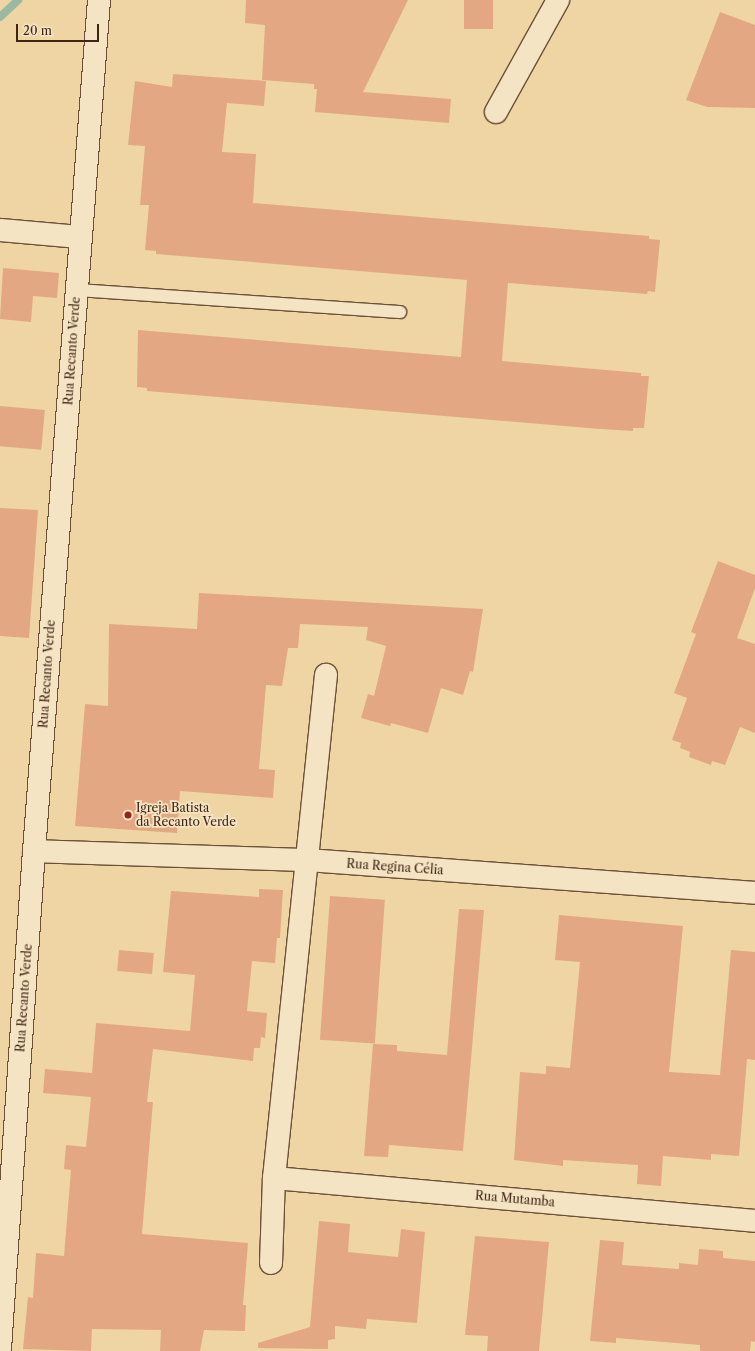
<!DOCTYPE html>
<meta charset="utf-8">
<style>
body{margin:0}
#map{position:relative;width:755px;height:1351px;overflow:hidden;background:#efd5a4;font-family:"Libre Caslon Text",serif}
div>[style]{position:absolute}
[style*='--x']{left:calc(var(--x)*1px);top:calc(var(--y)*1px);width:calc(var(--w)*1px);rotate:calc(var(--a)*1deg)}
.stream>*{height:8px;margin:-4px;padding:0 4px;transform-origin:4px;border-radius:4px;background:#9ab9a2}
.building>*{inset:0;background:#e3a883;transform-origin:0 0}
.roads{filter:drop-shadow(1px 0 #6c5138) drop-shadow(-1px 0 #6c5138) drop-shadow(0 1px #6c5138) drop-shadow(0 -1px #6c5138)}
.service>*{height:12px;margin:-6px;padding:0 6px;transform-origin:6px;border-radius:6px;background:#f5e4c4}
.minor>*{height:22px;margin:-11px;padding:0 11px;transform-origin:11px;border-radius:11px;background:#f5e4c4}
.dots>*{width:11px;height:11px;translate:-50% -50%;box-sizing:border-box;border:2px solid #f5e4c4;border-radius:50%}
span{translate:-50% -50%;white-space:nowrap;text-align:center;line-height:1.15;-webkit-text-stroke:3.5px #f5e4c4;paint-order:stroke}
.street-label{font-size:12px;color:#402514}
.poi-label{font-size:12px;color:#402514}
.left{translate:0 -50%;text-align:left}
.scale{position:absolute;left:16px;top:24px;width:83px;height:18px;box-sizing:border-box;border:2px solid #402514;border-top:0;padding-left:5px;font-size:12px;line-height:14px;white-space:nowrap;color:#402514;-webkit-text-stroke:3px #f5e4c4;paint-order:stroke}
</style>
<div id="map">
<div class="stream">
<div style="--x:0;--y:17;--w:25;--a:-43"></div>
</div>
<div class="building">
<div style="clip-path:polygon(246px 0,408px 0,363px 92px,451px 99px,449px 123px,315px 112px,317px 89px,314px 89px,314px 84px,262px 80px,265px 25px,245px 23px)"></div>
<div style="left:464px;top:0;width:29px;height:29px"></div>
<div style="clip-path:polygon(720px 12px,755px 25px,755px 108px,707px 107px,686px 100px)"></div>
<div style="clip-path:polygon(173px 74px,266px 81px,264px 106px,227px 103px,222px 152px,256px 154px,253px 203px,649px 236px,649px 239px,660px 240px,655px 292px,648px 291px,647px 294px,508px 283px,502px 361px,641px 373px,641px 376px,649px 376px,644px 428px,633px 428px,633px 431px,600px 429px,147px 391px,147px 388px,137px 387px,138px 330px,461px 357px,467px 280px,156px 254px,156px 251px,145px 250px,149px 205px,140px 205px,145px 146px,128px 145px,135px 81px,172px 87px)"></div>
<div style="clip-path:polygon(3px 268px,59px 273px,57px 298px,33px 296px,31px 322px,0 319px)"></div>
<div style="left:0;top:406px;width:45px;height:40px;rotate:5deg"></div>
<div style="clip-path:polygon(0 508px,38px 510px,29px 638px,0 636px)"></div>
<div style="clip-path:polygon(718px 561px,755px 575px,755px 588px,737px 638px,755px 644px,755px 733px,740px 727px,725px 765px,712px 761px,711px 765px,689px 757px,690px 752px,680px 748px,681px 743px,672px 740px,687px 698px,674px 693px,696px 634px,691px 632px)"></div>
<div style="clip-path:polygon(199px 593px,483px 609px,473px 672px,470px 671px,463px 695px,441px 688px,428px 733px,391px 723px,390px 726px,361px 718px,368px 694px,374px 696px,386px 646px,366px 640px,368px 627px,300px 624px,298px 648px,288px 648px,282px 686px,266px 685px,259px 769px,275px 770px,273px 798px,180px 791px,177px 833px,75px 826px,85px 704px,108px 706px,109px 624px,197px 629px)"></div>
<div style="clip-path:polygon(259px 889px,283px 890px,280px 938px,277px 938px,275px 963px,252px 961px,247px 1011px,267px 1013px,265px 1038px,261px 1037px,260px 1048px,254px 1048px,253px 1061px,153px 1049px,147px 1102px,153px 1102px,142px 1234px,248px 1243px,243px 1305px,246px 1305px,245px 1331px,204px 1330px,200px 1351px,160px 1351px,161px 1330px,92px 1329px,91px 1351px,23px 1349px,28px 1297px,33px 1298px,36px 1253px,64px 1256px,71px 1170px,64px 1169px,66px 1145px,86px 1147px,91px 1097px,43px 1093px,45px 1069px,92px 1073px,96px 1023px,190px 1031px,195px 975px,163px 972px,171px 891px,259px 897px)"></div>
<div style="left:330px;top:896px;width:55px;height:144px;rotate:4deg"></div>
<div style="clip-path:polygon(459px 909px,484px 910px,463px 1151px,389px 1145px,388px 1157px,364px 1156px,373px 1044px,397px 1045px,397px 1051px,447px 1055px)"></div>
<div style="clip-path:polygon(559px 915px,683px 926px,669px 1072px,720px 1075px,731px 950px,755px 952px,755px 1060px,747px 1059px,739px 1156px,711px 1154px,711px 1160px,663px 1156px,661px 1186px,637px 1184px,638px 1165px,563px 1160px,563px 1166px,514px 1160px,520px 1072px,546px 1074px,546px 1066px,570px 1068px,580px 962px,555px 960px)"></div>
<div style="left:119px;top:950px;width:35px;height:21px;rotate:5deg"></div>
<div style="clip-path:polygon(319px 1221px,350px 1224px,348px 1252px,398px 1257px,401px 1229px,425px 1232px,417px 1323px,367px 1319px,366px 1329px,335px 1326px,335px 1339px,328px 1340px,328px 1349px,258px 1348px,258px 1343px,310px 1327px)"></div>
<div style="clip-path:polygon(475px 1236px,549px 1242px,539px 1351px,487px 1351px,488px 1336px,465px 1335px)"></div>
<div style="clip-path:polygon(600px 1240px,624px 1242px,622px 1265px,679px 1269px,679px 1263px,698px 1265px,699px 1249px,723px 1251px,723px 1258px,755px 1261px,755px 1342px,751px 1341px,750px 1351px,700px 1351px,700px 1345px,616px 1338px,616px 1343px,590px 1341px)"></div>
</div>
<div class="roads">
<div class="service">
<div style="--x:76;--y:290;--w:325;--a:3.9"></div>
</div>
<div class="minor">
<div style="--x:496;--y:112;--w:128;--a:-61"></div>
<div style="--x:0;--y:230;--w:80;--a:5"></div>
<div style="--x:34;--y:851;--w:274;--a:1.9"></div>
<div style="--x:308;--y:860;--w:448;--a:4.2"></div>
<div style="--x:274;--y:1178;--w:483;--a:5.1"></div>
<div style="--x:271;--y:1263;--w:85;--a:-88"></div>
<div style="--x:274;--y:1178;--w:506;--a:-84.1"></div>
<div style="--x:0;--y:1349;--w:499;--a:-86.1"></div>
<div style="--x:34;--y:851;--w:853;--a:-85.63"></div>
</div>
</div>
<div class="dots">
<div style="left:128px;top:815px;background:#8f2418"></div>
</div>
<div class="street-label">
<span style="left:72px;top:351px;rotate:-86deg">Rua Recanto Verde</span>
<span style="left:47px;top:674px;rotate:-86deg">Rua Recanto Verde</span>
<span style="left:395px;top:867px;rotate:4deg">Rua Regina Célia</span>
<span style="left:24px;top:998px;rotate:-86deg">Rua Recanto Verde</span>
<span style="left:515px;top:1199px;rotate:5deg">Rua Mutamba</span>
</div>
<div class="poi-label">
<span class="left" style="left:136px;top:815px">Igreja Batista<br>da Recanto Verde</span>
</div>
<div class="scale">20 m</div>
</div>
